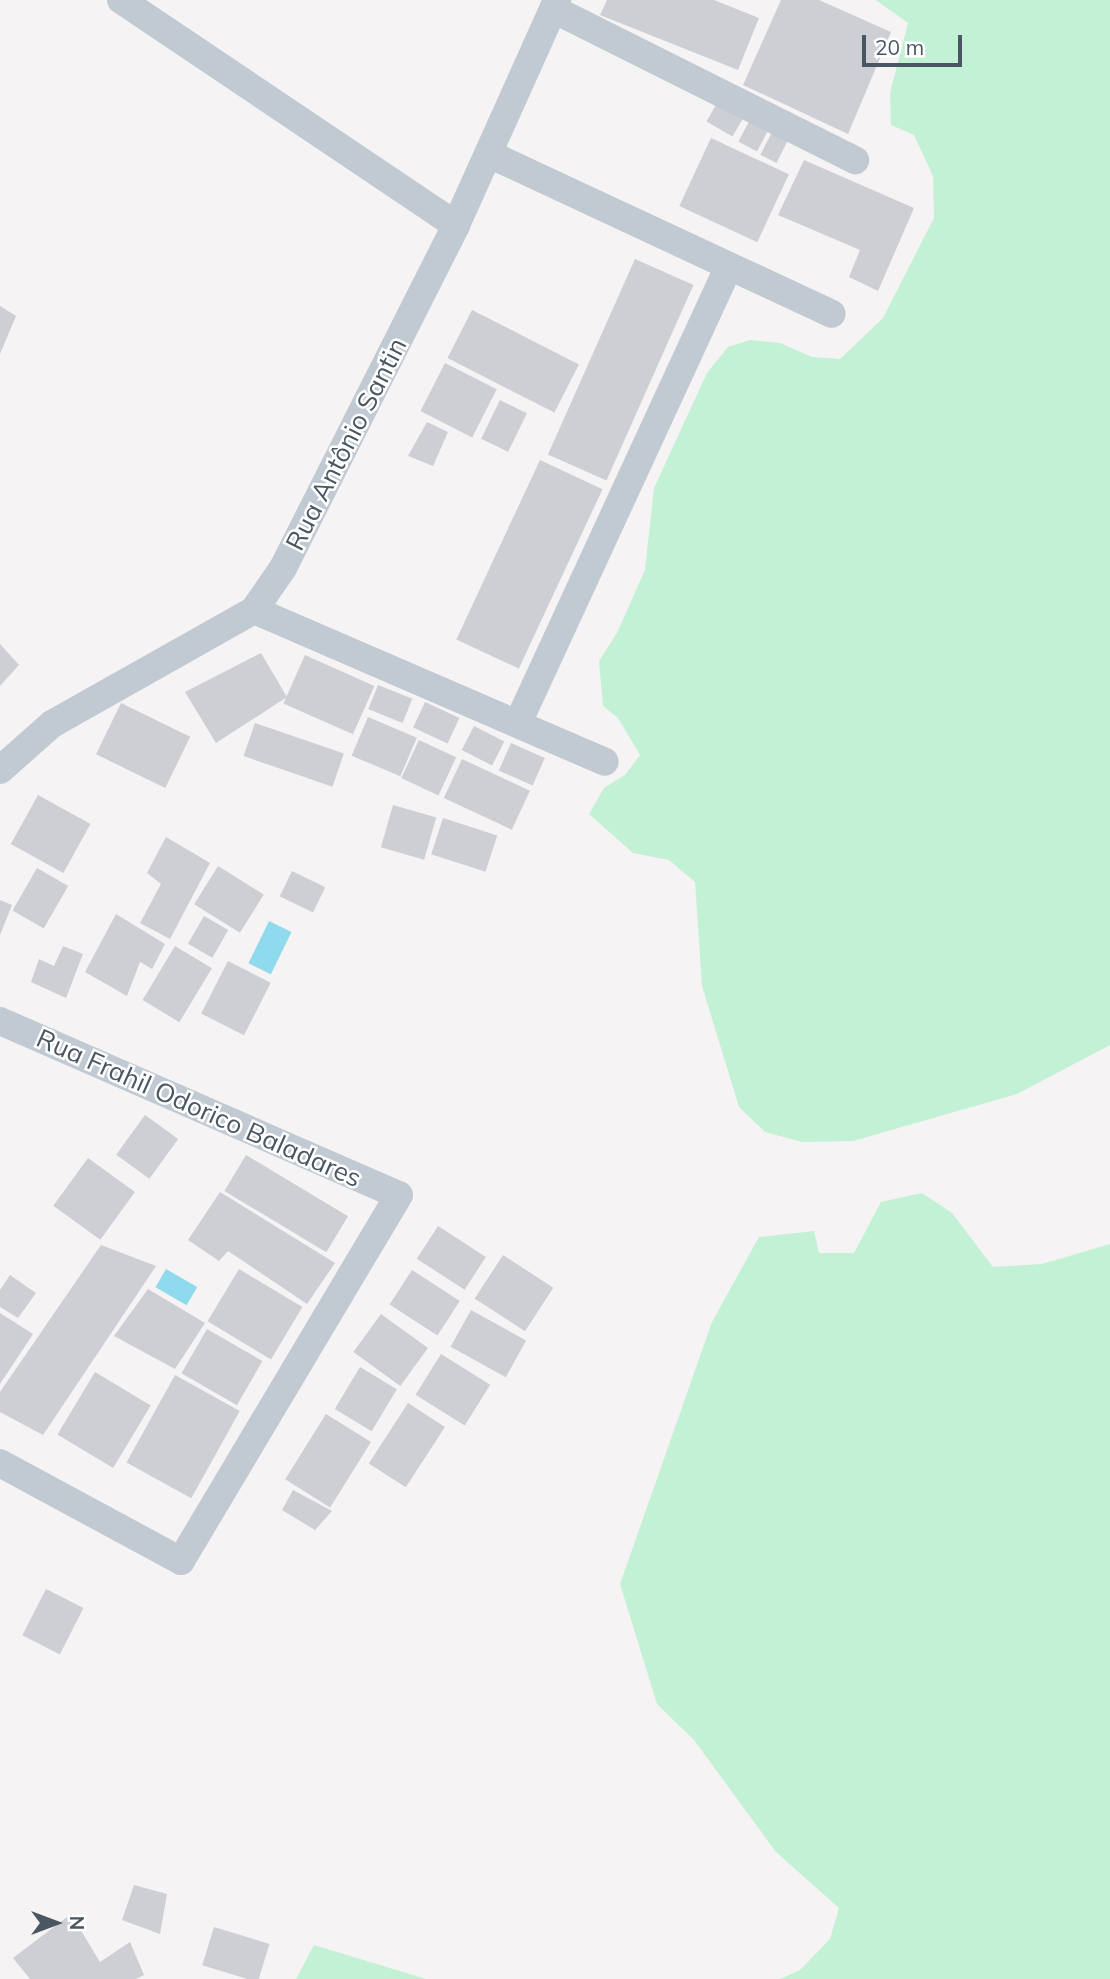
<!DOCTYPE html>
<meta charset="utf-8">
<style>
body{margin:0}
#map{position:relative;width:1110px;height:1979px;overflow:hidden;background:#f5f3f3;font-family:Mulish,sans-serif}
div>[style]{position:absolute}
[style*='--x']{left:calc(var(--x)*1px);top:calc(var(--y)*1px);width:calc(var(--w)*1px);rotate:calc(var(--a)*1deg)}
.green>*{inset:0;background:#c3f1d5}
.water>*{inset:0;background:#90daee;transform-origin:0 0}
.building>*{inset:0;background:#cdcfd5;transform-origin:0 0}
.minor>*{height:28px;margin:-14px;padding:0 14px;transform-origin:14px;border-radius:14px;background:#c1cad2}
span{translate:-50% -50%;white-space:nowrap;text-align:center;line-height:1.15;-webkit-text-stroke:5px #fff;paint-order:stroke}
.street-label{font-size:26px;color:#4a5661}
.north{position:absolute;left:21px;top:1888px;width:70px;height:70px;-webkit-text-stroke:5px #fff;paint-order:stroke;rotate:90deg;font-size:19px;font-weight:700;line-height:28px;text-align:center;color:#4a5661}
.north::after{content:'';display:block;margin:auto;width:24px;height:32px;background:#4a5661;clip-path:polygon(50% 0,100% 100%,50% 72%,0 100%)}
.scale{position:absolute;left:862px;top:35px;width:100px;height:32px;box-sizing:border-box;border:4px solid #4a5661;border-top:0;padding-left:9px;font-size:21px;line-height:24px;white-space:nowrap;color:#4a5661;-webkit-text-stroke:5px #fff;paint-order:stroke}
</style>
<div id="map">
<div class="green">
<div style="clip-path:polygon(876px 0,1110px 0,1110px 1045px,1017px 1094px,853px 1141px,802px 1142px,765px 1132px,739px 1107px,702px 986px,695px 882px,669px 860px,633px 853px,589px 814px,604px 788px,625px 775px,640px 755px,618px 718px,603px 706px,599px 661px,617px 633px,645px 570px,654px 488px,707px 373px,728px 347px,750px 340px,780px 343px,812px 357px,840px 359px,883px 318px,934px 218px,933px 176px,914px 135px,891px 125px,890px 93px,908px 23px)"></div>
<div style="clip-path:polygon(922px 1193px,952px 1213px,993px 1267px,1042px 1264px,1110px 1244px,1110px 1979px,780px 1979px,800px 1970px,830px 1939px,839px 1908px,776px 1852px,694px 1740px,657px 1704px,620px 1584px,712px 1322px,759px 1237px,814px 1231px,819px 1253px,854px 1253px,881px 1202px)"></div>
<div style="clip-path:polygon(314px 1945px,426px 1979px,296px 1979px)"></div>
</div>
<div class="water">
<div style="left:269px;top:921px;width:25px;height:47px;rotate:26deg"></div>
<div style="left:166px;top:1269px;width:36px;height:21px;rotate:30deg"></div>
</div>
<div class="building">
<div style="clip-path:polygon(607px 0,714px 0,759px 18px,738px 70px,600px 15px)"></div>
<div style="clip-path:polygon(781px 0,819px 0,891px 32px,848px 134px,743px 85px)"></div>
<div style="left:720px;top:98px;width:30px;height:27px;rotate:30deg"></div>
<div style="left:752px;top:116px;width:21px;height:29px;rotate:28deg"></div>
<div style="left:774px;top:128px;width:18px;height:30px;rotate:27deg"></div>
<div style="left:711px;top:138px;width:86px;height:75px;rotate:25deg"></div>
<div style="clip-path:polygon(804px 160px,914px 208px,878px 291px,849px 277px,860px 250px,778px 215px)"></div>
<div style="left:635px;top:259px;width:64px;height:214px;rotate:24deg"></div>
<div style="clip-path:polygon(0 306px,16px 316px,0 354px)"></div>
<div style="left:472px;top:310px;width:120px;height:54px;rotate:27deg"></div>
<div style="left:445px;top:363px;width:58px;height:54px;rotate:27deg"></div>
<div style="left:500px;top:400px;width:30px;height:43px;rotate:26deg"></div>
<div style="clip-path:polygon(427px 422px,448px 432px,433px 466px,408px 456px)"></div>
<div style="left:540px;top:460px;width:69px;height:198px;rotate:25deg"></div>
<div style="clip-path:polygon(0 644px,19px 665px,0 686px)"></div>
<div style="clip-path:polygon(261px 653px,287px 697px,216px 743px,185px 692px)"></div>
<div style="left:305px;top:655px;width:76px;height:53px;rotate:24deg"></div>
<div style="left:378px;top:685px;width:37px;height:26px;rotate:22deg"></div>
<div style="left:425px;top:702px;width:38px;height:28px;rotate:25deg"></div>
<div style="left:121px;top:703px;width:77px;height:57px;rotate:26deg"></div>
<div style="left:368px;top:717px;width:53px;height:42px;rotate:23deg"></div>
<div style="left:255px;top:723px;width:94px;height:35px;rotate:19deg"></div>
<div style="left:474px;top:726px;width:34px;height:27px;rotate:27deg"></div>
<div style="left:419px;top:740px;width:41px;height:42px;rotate:25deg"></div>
<div style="left:511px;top:743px;width:37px;height:30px;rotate:24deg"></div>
<div style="left:462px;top:759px;width:75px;height:43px;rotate:25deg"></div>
<div style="left:38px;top:795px;width:60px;height:56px;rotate:29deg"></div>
<div style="left:393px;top:805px;width:45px;height:44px;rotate:16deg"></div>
<div style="left:443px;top:818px;width:57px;height:38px;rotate:18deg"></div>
<div style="clip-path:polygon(166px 837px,210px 863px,170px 939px,140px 923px,161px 884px,147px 873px)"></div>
<div style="left:218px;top:866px;width:54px;height:45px;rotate:32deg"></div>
<div style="left:37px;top:868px;width:36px;height:49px;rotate:30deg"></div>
<div style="left:292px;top:871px;width:37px;height:28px;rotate:26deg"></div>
<div style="clip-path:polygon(0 900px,12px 905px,0 935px)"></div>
<div style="clip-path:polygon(116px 914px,165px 944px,152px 969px,140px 962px,127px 996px,85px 972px)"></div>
<div style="left:204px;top:916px;width:28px;height:32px;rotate:30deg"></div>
<div style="clip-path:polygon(63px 946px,83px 954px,66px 998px,31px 982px,39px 959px,54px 966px)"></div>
<div style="left:175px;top:946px;width:43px;height:63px;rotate:31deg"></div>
<div style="left:228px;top:961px;width:48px;height:59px;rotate:27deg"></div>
<div style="left:145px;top:1115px;width:41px;height:49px;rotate:36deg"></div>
<div style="left:246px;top:1155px;width:119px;height:42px;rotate:31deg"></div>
<div style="left:88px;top:1158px;width:58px;height:59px;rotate:36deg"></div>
<div style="clip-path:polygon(220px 1192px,335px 1263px,307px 1304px,228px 1251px,219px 1261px,188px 1240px)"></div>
<div style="left:438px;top:1226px;width:57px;height:39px;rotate:33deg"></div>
<div style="clip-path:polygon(101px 1245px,156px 1266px,43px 1435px,0 1412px,0 1392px)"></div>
<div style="left:503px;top:1255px;width:60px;height:52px;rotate:33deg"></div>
<div style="left:239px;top:1269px;width:74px;height:61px;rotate:31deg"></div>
<div style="left:412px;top:1270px;width:57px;height:41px;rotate:33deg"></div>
<div style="clip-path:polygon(10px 1275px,36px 1293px,18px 1318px,0 1307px,0 1290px)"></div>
<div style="clip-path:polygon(148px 1289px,205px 1323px,175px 1369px,114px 1336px)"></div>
<div style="left:471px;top:1310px;width:63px;height:42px;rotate:29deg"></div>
<div style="clip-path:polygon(0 1313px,33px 1334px,0 1384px)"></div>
<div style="left:381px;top:1314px;width:58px;height:47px;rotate:36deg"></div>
<div style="left:207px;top:1329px;width:64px;height:51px;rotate:30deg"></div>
<div style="left:441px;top:1354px;width:58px;height:48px;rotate:32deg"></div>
<div style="left:360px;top:1367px;width:43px;height:49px;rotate:31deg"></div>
<div style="left:95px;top:1372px;width:65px;height:73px;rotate:31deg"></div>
<div style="left:175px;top:1375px;width:74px;height:100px;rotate:29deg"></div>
<div style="left:408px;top:1403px;width:44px;height:72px;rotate:33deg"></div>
<div style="left:326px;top:1414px;width:53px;height:77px;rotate:32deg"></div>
<div style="clip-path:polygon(293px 1490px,332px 1511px,315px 1530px,282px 1510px)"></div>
<div style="left:46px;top:1589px;width:42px;height:52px;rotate:27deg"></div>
<div style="clip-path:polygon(134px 1885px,167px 1894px,160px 1934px,122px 1920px)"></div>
<div style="clip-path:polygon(71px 1914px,100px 1962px,130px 1942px,144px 1975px,136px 1979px,30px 1979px,13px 1958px)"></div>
<div style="left:214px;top:1927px;width:58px;height:40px;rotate:17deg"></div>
</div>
<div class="minor">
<div style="--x:121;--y:0;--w:404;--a:33.9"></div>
<div style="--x:553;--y:9;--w:338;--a:26.6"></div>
<div style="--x:489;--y:154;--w:378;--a:25"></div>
<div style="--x:254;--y:610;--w:382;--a:23.4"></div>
<div style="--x:518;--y:723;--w:501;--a:-65.22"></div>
<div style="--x:0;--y:770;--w:69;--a:-41.5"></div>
<div style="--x:52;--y:724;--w:232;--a:-29.4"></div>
<div style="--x:254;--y:610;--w:51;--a:-55.4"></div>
<div style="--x:283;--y:568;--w:384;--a:-63.2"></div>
<div style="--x:456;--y:225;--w:247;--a:-65.8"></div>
<div style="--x:0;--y:1021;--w:435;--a:23.6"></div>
<div style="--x:399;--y:1195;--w:426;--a:120.8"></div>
<div style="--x:181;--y:1561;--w:206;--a:-151.6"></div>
</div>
<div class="street-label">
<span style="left:346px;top:444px;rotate:-63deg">Rua Antônio Santin</span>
<span style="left:199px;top:1108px;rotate:24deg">Rua Frahil Odorico Baladares</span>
</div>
<div class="north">N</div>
<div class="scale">20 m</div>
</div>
